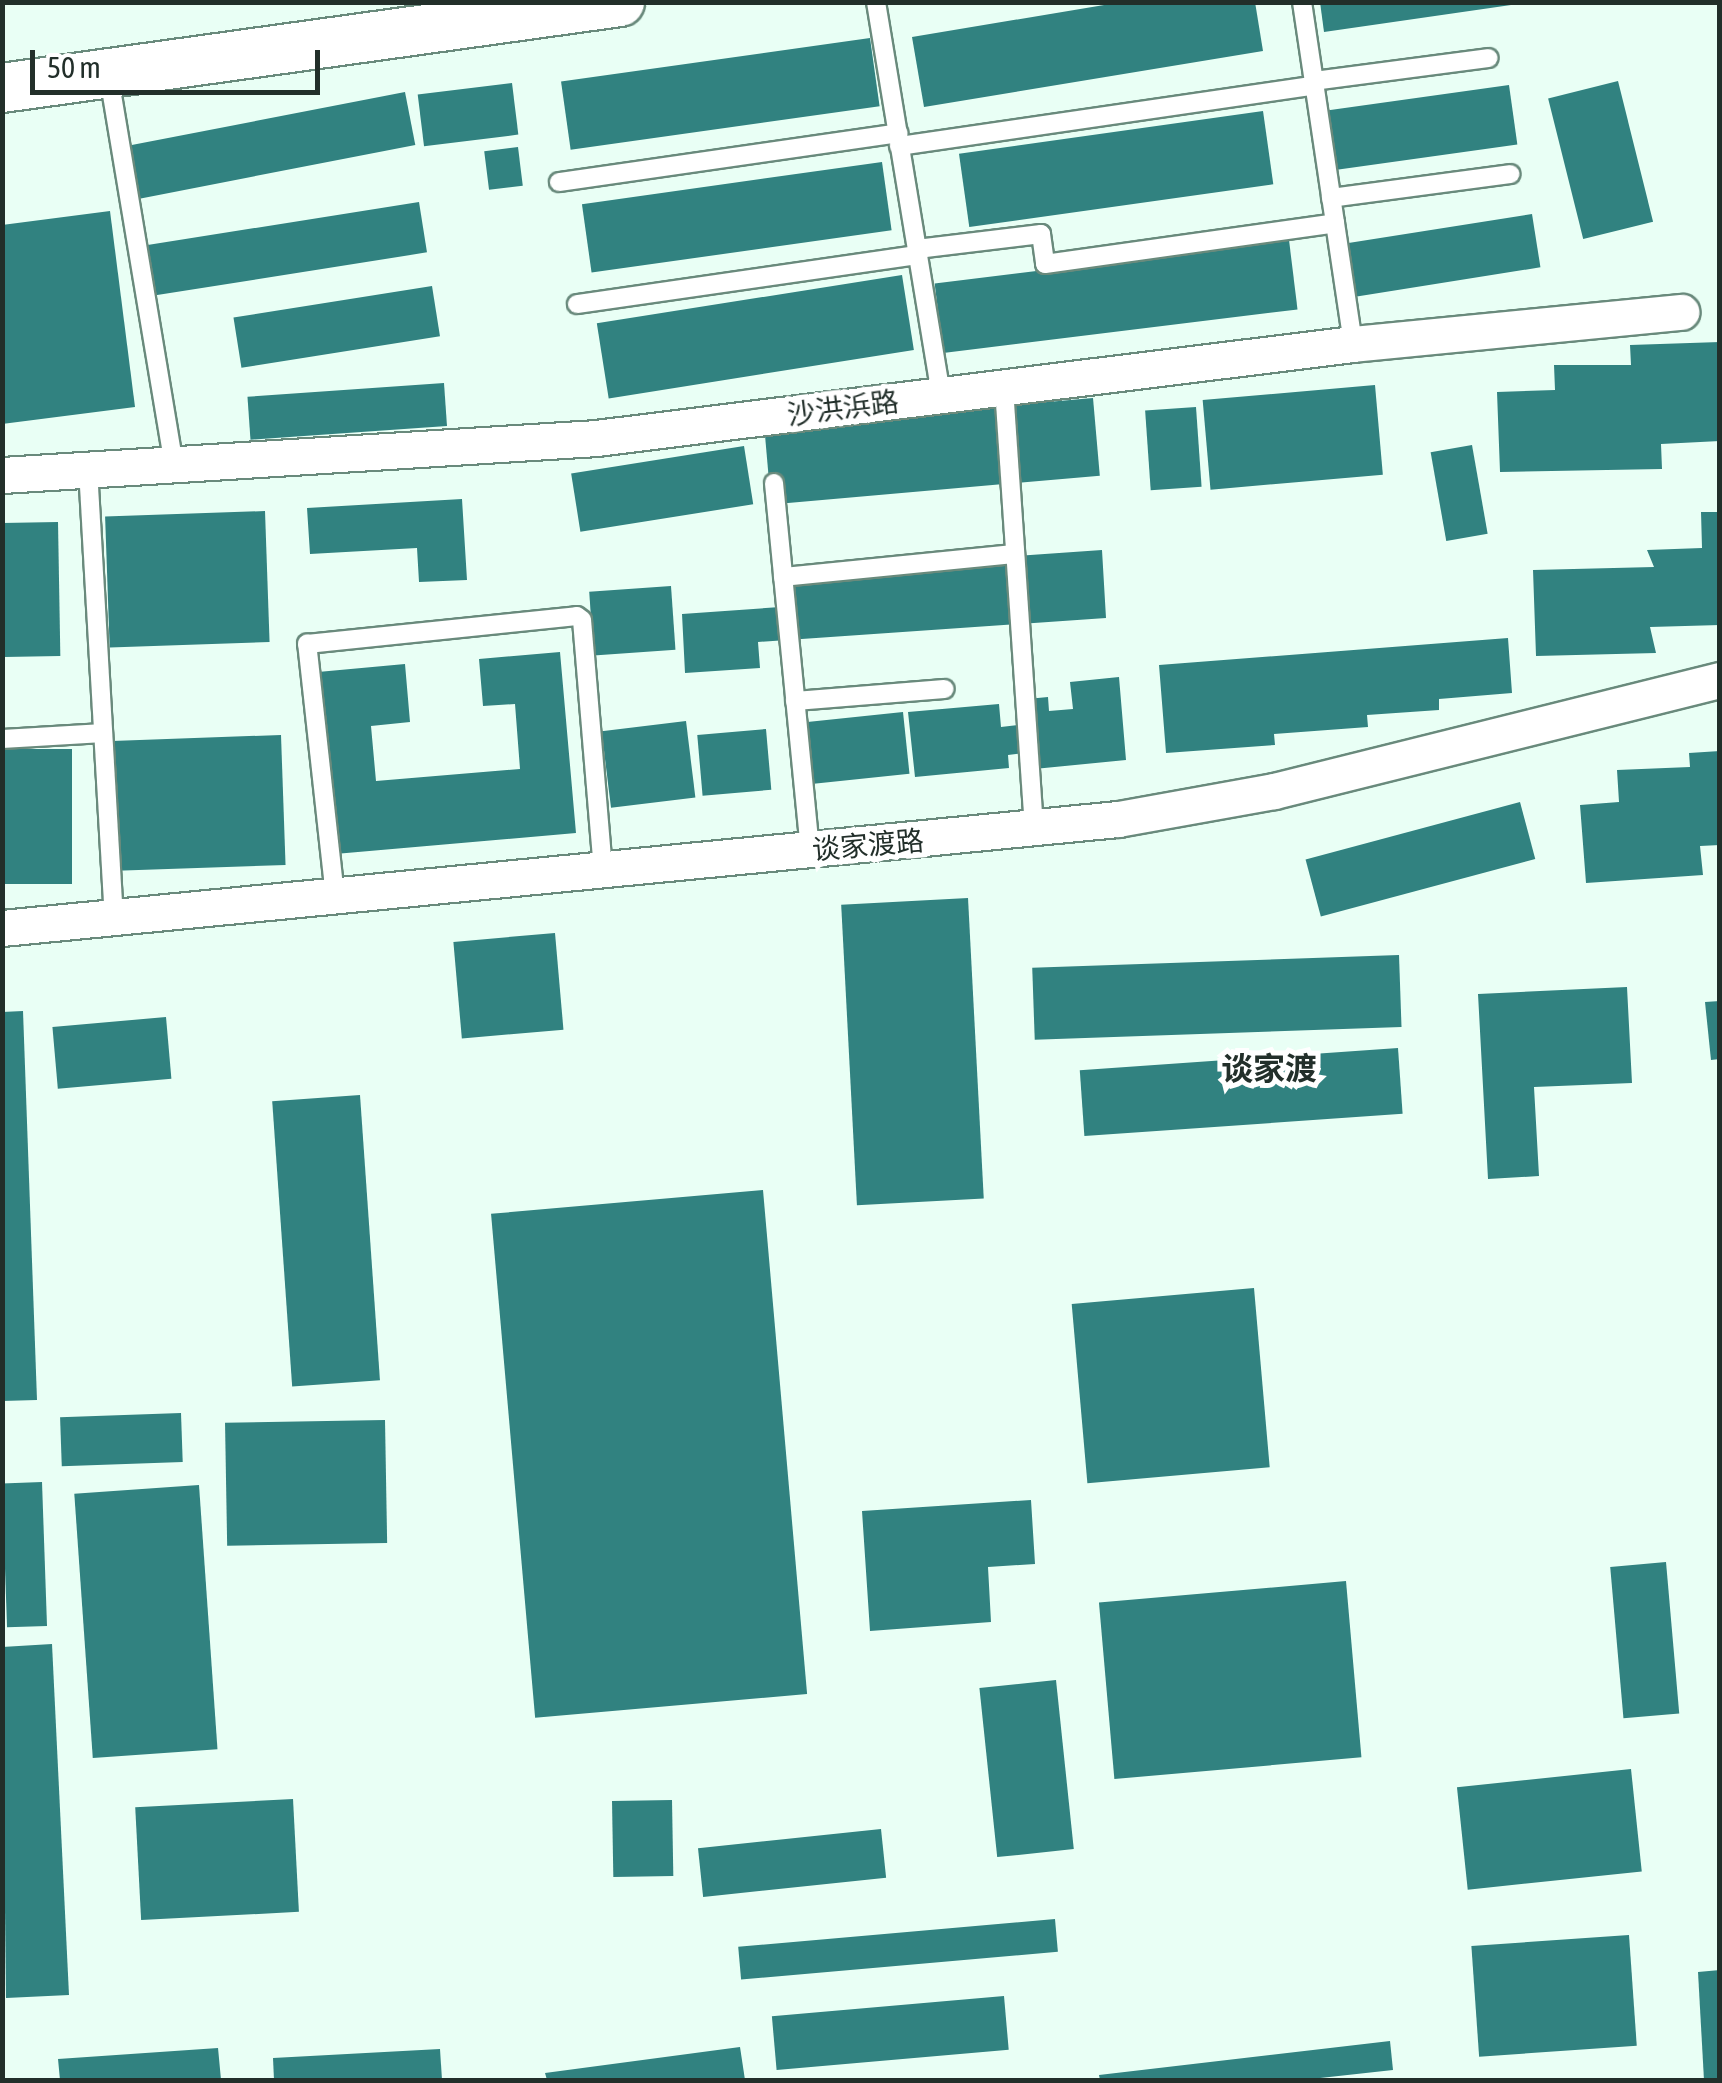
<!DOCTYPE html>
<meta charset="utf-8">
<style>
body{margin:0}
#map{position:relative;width:1722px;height:2083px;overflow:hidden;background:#e9fff5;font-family:"Asap Condensed","Noto Sans SC",sans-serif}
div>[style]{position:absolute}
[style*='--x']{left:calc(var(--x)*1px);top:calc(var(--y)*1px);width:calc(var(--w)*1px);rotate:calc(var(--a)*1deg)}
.building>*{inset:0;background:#318280;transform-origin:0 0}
.roads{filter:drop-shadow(2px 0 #698a7c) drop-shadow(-2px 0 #698a7c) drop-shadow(0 2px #698a7c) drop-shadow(0 -2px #698a7c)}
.lane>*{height:18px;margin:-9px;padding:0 9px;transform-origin:9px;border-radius:9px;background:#fff}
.street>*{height:35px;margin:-17.5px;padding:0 17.5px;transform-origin:17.5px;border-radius:17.5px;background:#fff}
.secondary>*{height:48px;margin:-24px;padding:0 24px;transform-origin:24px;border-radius:24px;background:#fff}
span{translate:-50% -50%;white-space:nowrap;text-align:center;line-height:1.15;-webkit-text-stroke:10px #fff;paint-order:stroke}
.street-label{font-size:28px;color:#222f2a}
.quarter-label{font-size:32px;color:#222f2a;font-weight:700}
.frame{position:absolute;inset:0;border:5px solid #222f2a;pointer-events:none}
.scale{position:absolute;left:30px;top:50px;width:290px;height:45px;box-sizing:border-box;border:5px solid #222f2a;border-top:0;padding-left:12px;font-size:30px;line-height:35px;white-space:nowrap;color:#222f2a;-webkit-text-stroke:8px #fff;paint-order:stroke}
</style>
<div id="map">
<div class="building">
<div style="clip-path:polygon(1122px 2px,1255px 2px,1263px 51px,924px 107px,912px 37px)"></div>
<div style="clip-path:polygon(1320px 2px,1511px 2px,1511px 5px,1324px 32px)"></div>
<div style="left:870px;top:38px;width:69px;height:312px;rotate:82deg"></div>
<div style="left:1618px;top:81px;width:145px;height:72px;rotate:76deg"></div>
<div style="left:512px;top:83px;width:52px;height:95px;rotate:83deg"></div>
<div style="left:1509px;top:85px;width:60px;height:184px;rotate:82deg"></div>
<div style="left:405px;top:92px;width:54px;height:281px;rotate:79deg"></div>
<div style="left:1263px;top:111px;width:74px;height:307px;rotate:82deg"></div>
<div style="left:518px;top:147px;width:39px;height:34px;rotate:83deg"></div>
<div style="left:882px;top:162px;width:69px;height:303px;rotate:82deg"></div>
<div style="left:419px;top:202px;width:51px;height:278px;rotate:81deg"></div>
<div style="clip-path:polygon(110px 211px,135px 407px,2px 424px,2px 225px)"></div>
<div style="left:1532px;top:214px;width:54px;height:189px;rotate:81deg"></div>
<div style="left:1289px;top:240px;width:70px;height:357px;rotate:83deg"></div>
<div style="left:902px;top:275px;width:76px;height:309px;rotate:81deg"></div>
<div style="left:432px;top:286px;width:51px;height:201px;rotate:81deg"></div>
<div style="clip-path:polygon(1720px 342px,1720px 441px,1661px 444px,1662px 469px,1500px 472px,1497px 392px,1555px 390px,1554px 365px,1631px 365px,1630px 345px)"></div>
<div style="left:444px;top:383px;width:43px;height:197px;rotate:86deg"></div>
<div style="left:1375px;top:385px;width:90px;height:173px;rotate:85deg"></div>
<div style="left:1093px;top:398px;width:78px;height:330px;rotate:85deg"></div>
<div style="left:1196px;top:407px;width:80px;height:51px;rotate:86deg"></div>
<div style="left:1472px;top:445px;width:90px;height:42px;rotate:80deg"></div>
<div style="left:744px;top:446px;width:59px;height:175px;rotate:81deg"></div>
<div style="clip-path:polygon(462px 499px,467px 580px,419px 582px,417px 548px,310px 554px,307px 508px)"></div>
<div style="left:265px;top:511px;width:131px;height:160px;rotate:88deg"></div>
<div style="clip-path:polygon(1701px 512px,1720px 512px,1720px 625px,1650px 627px,1656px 653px,1536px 656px,1533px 570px,1654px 567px,1647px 550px,1702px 548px)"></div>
<div style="left:58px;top:522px;width:134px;height:56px;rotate:89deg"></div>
<div style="clip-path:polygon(1102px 550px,1106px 618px,758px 642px,760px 668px,685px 673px,682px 614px,780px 607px,777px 573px)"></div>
<div style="left:671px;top:586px;width:64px;height:82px;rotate:86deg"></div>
<div style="clip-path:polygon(1508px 638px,1512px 693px,1439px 699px,1439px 710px,1367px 715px,1368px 727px,1274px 734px,1275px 745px,1166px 753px,1159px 665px)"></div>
<div style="clip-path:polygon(560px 652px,576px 833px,335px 854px,318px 672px,405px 664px,410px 722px,371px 726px,376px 781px,520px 769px,515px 704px,483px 706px,479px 659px)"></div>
<div style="clip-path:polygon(1119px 677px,1126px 760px,1024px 770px,1023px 753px,1008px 755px,1009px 768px,915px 777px,908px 712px,999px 704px,1001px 727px,1019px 725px,1017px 700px,1048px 697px,1049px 711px,1073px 709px,1070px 682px)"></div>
<div style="left:903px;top:712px;width:62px;height:113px;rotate:84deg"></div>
<div style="left:686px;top:721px;width:77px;height:85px;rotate:83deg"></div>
<div style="left:766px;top:729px;width:61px;height:69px;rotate:85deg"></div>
<div style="left:281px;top:735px;width:130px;height:169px;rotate:88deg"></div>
<div style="left:72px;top:749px;width:135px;height:69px;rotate:90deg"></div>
<div style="clip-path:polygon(1720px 751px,1720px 845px,1700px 846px,1703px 875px,1586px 883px,1580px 805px,1619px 802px,1617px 770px,1690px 767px,1689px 753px)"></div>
<div style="left:1520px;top:802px;width:59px;height:222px;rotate:75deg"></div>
<div style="left:968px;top:898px;width:301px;height:127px;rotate:87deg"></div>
<div style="left:555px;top:933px;width:97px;height:102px;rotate:85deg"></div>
<div style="left:1399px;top:955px;width:72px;height:367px;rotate:88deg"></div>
<div style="clip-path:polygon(1627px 987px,1632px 1083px,1534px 1087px,1539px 1176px,1488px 1179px,1478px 994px)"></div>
<div style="clip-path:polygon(1720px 1001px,1720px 1059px,1711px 1060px,1705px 1002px)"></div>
<div style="clip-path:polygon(23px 1011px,37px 1400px,2px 1401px,2px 1012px)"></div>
<div style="left:166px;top:1017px;width:62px;height:114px;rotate:85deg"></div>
<div style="left:1398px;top:1048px;width:66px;height:319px;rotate:86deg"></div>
<div style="left:360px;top:1095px;width:286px;height:88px;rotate:86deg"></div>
<div style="left:763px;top:1190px;width:506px;height:273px;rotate:85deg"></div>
<div style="left:1254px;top:1288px;width:180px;height:183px;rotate:85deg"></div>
<div style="left:181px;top:1413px;width:49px;height:121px;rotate:88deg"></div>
<div style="left:385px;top:1420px;width:123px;height:160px;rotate:89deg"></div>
<div style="left:42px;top:1482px;width:144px;height:40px;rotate:88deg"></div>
<div style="left:199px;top:1485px;width:265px;height:125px;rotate:86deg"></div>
<div style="clip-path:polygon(1031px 1500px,1035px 1564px,988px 1567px,991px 1622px,870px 1631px,862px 1511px)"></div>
<div style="left:1666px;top:1562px;width:152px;height:56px;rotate:85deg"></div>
<div style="left:1346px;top:1581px;width:177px;height:248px;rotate:85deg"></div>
<div style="clip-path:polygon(52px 1644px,69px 1995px,6px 1998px,2px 1647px)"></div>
<div style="left:1056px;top:1680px;width:170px;height:77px;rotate:84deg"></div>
<div style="left:1631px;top:1769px;width:103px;height:175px;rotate:84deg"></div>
<div style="left:293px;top:1799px;width:113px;height:158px;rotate:87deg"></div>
<div style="left:672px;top:1800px;width:76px;height:60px;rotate:89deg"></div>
<div style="left:881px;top:1829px;width:49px;height:184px;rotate:84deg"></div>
<div style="left:1055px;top:1919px;width:33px;height:318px;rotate:85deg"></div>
<div style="left:1629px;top:1935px;width:111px;height:158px;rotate:86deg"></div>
<div style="clip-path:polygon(1720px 1970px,1720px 2080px,1704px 2080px,1698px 1972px)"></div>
<div style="left:1004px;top:1996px;width:54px;height:233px;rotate:85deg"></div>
<div style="clip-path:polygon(1390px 2041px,1393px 2070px,1302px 2080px,1100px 2080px,1099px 2075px)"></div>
<div style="clip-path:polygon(740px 2047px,745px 2080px,547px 2080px,545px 2073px)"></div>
<div style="clip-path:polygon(218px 2048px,221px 2080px,60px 2080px,58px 2059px)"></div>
<div style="clip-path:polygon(440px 2049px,442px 2080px,274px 2080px,273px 2058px)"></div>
</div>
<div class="roads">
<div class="lane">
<div style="--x:876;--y:2;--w:399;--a:80.6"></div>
<div style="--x:1302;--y:2;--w:346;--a:81.5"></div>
<div style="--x:109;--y:77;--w:392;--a:80.5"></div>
<div style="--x:1314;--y:81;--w:176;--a:-7.5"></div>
<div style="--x:899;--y:146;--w:420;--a:-8.3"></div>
<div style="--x:559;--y:182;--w:343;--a:-8.2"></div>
<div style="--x:1331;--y:198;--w:181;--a:-7.6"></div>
<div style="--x:917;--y:249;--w:125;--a:-6.9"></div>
<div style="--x:1041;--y:234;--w:30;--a:82"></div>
<div style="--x:1045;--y:264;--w:293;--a:-8"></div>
<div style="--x:577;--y:304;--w:345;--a:-8.2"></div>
<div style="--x:1004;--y:388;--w:442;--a:86.1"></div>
<div style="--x:88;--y:469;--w:450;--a:86.7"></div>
<div style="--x:774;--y:483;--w:370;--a:84.4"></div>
<div style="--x:783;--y:577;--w:233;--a:-5.7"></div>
<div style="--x:795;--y:701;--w:150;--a:-4.6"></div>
<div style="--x:2;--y:739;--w:101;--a:-3.4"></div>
<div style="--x:335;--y:896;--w:254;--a:-96.3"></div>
<div style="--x:307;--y:644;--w:271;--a:-5.9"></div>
<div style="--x:577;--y:616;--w:6;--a:39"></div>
<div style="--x:582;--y:620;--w:251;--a:85.2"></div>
</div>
<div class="street">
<div style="--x:2;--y:475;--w:595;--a:-3.56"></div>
<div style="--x:596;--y:438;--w:763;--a:-7.08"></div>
<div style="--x:1353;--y:344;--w:330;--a:-5.6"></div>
<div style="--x:2;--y:928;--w:1121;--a:-5.58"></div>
<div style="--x:1118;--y:819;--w:158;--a:-10.2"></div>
<div style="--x:1274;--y:791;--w:460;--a:-14"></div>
</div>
<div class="secondary">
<div style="--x:2;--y:88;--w:624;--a:-7.92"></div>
</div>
</div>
<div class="street-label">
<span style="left:843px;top:408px;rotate:-7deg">沙洪浜路</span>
<span style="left:868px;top:845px;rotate:-5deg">谈家渡路</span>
</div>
<div class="quarter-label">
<span style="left:1269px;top:1069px">谈家渡</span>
</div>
<div class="frame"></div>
<div class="scale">50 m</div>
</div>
